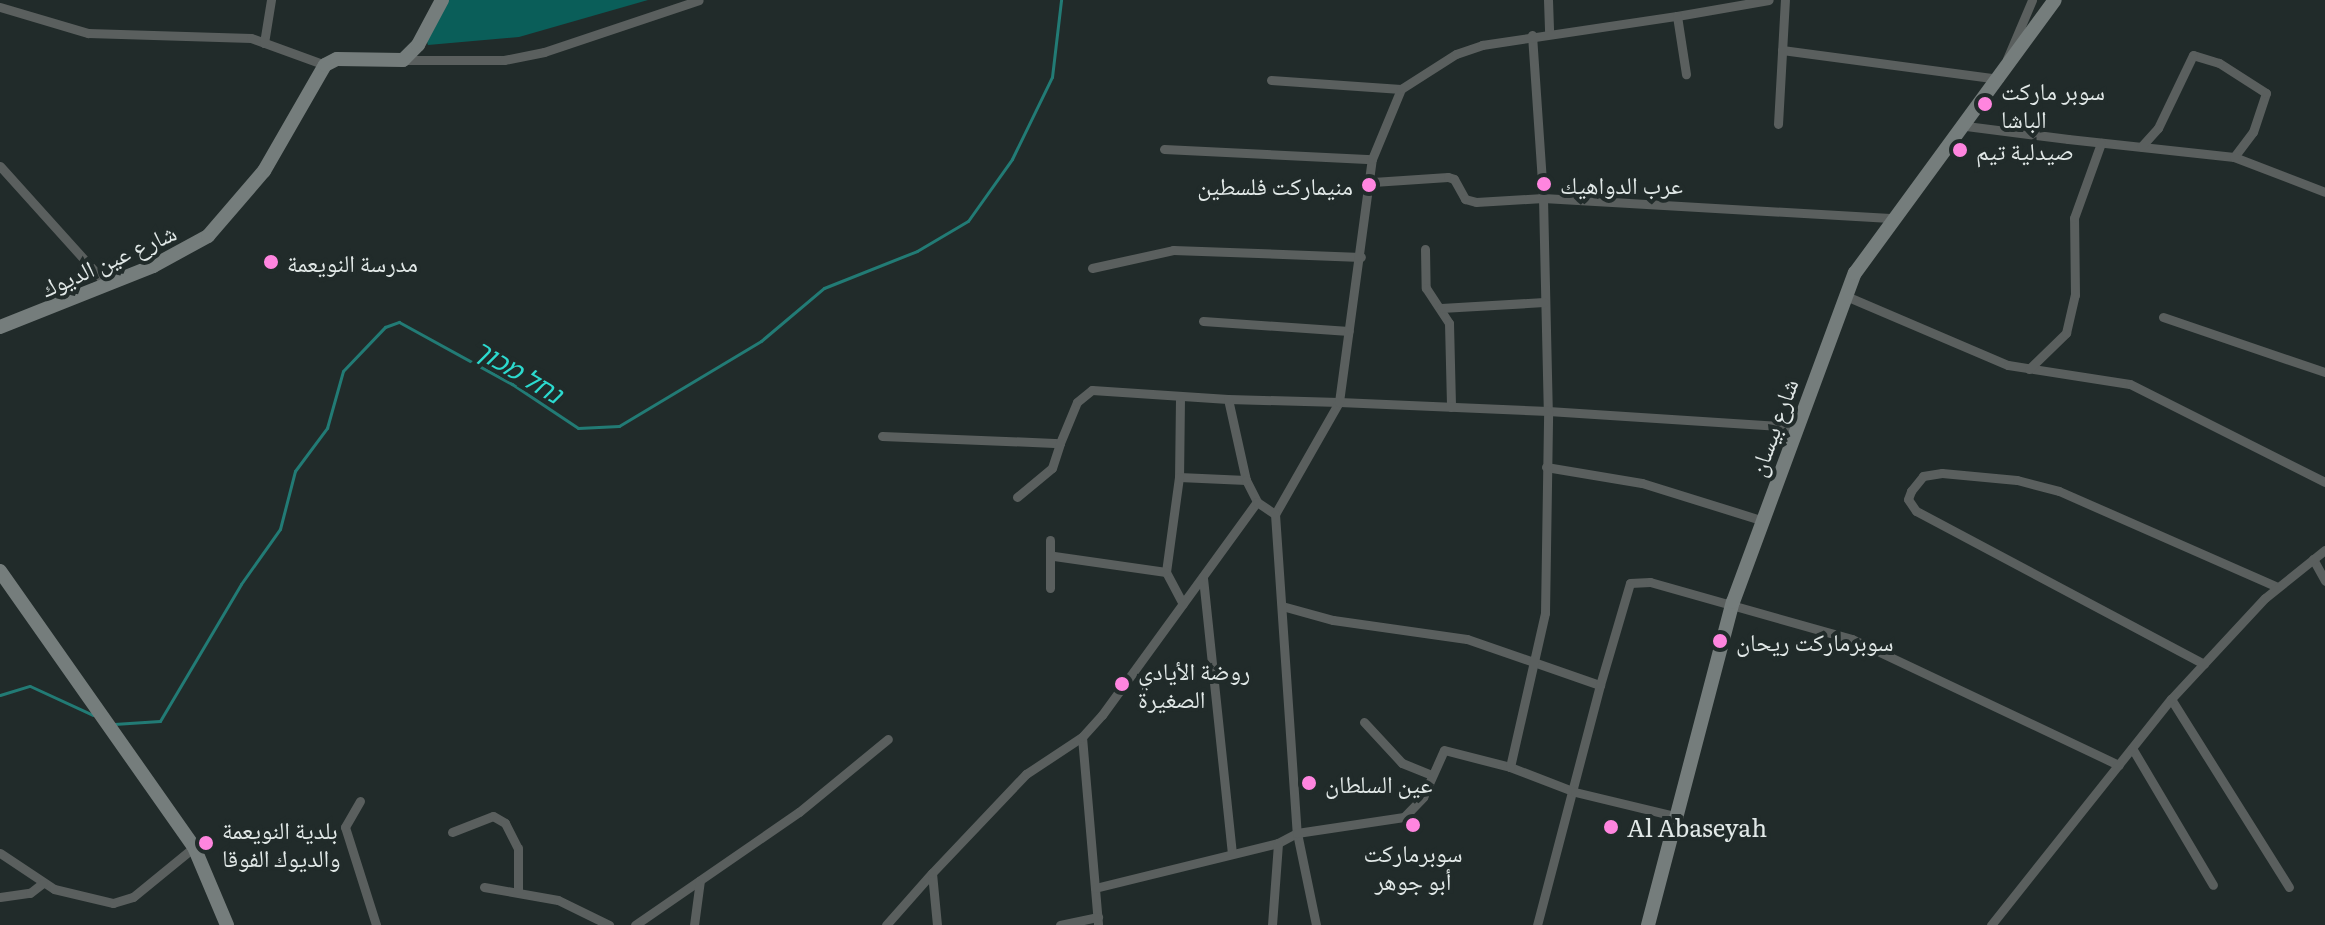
<!DOCTYPE html>
<meta charset="utf-8">
<style>
body{margin:0}
#map{position:relative;width:2325px;height:925px;overflow:hidden;background:#212b2a;font-family:Literata,"Noto Naskh Arabic","Noto Sans Hebrew",serif}
div>[style]{position:absolute}
[style*='--x']{left:calc(var(--x)*1px);top:calc(var(--y)*1px);width:calc(var(--w)*1px);rotate:calc(var(--a)*1deg)}
.green>*{inset:0;background:#0a5e59}
.stream>*{height:3px;margin:-1.5px;padding:0 1.5px;transform-origin:1.5px;border-radius:1.5px;background:#227b75}
.street>*{height:9px;margin:-4.5px;padding:0 4.5px;transform-origin:4.5px;border-radius:4.5px;background:#5a5f5e}
.secondary>*{height:14px;margin:-7px;padding:0 7px;transform-origin:7px;border-radius:7px;background:#757d7c}
.dots>*{width:22px;height:22px;translate:-50% -50%;box-sizing:border-box;border:4px solid #212b2a;border-radius:50%}
span{translate:-50% -50%;white-space:nowrap;text-align:center;line-height:1.15;-webkit-text-stroke:8px #212b2a;paint-order:stroke}
.poi-label{font-size:24px;color:#e1e8e7}
.left{translate:0 -50%;text-align:left}
.right{translate:-100% -50%;text-align:right}
.street-label{font-size:24px;color:#e1e8e7}
.water-label{font-size:26px;color:#2cdacf;font-style:italic}
</style>
<div id="map">
<div class="green">
<div style="clip-path:polygon(446px 0,648px 0,519px 37px,428px 45px,426px 38px)"></div>
</div>
<div class="stream">
<div style="--x:0;--y:695;--w:31;--a:-17"></div>
<div style="--x:30;--y:686;--w:69;--a:24.7"></div>
<div style="--x:114;--y:724;--w:46;--a:-3.7"></div>
<div style="--x:160;--y:721;--w:159;--a:-59.4"></div>
<div style="--x:241;--y:584;--w:67;--a:-54.7"></div>
<div style="--x:280;--y:529;--w:60;--a:-75.5"></div>
<div style="--x:295;--y:471;--w:54;--a:-53.3"></div>
<div style="--x:327;--y:428;--w:59;--a:-74.3"></div>
<div style="--x:343;--y:371;--w:61;--a:-46.3"></div>
<div style="--x:385;--y:327;--w:15;--a:-20"></div>
<div style="--x:399;--y:322;--w:129;--a:28.8"></div>
<div style="--x:512;--y:384;--w:79;--a:33.7"></div>
<div style="--x:578;--y:428;--w:41;--a:-2.8"></div>
<div style="--x:619;--y:426;--w:165;--a:-30.9"></div>
<div style="--x:761;--y:341;--w:82;--a:-40.1"></div>
<div style="--x:824;--y:288;--w:100;--a:-21.7"></div>
<div style="--x:917;--y:251;--w:59;--a:-30.5"></div>
<div style="--x:968;--y:221;--w:76;--a:-54.6"></div>
<div style="--x:1012;--y:159;--w:91;--a:-64"></div>
<div style="--x:1052;--y:77;--w:78;--a:-83.3"></div>
</div>
<div class="street">
<div style="--x:1548;--y:0;--w:33;--a:88"></div>
<div style="--x:0;--y:7;--w:92;--a:16.5"></div>
<div style="--x:88;--y:33;--w:163;--a:1.8"></div>
<div style="--x:251;--y:38;--w:79;--a:20"></div>
<div style="--x:1677;--y:16;--w:93;--a:-9.9"></div>
<div style="--x:1532;--y:35;--w:163;--a:86.1"></div>
<div style="--x:1543;--y:198;--w:352;--a:3.3"></div>
<div style="--x:264;--y:43;--w:44;--a:-80.8"></div>
<div style="--x:1782;--y:50;--w:219;--a:7.6"></div>
<div style="--x:2007;--y:59;--w:64;--a:-67"></div>
<div style="--x:403;--y:60;--w:101;--a:0"></div>
<div style="--x:504;--y:60;--w:41;--a:-11.3"></div>
<div style="--x:544;--y:52;--w:163;--a:-18.5"></div>
<div style="--x:1271;--y:80;--w:130;--a:4"></div>
<div style="--x:1778;--y:124;--w:124;--a:-86.8"></div>
<div style="--x:1966;--y:126;--w:103;--a:7.3"></div>
<div style="--x:2068;--y:139;--w:167;--a:6.2"></div>
<div style="--x:2234;--y:157;--w:31;--a:-53"></div>
<div style="--x:2253;--y:132;--w:41;--a:-71.6"></div>
<div style="--x:2266;--y:93;--w:56;--a:-147.4"></div>
<div style="--x:2219;--y:63;--w:27;--a:-163"></div>
<div style="--x:2193;--y:55;--w:81;--a:115.6"></div>
<div style="--x:2158;--y:128;--w:25;--a:132"></div>
<div style="--x:1164;--y:149;--w:208;--a:2.8"></div>
<div style="--x:2234;--y:157;--w:97;--a:21"></div>
<div style="--x:0;--y:166;--w:160;--a:48"></div>
<div style="--x:1373;--y:182;--w:75;--a:-3.8"></div>
<div style="--x:1448;--y:177;--w:6;--a:18"></div>
<div style="--x:1454;--y:179;--w:23;--a:61"></div>
<div style="--x:1465;--y:199;--w:11;--a:15"></div>
<div style="--x:1476;--y:202;--w:67;--a:-3.4"></div>
<div style="--x:1543;--y:198;--w:213;--a:88.7"></div>
<div style="--x:1548;--y:411;--w:248;--a:3.7"></div>
<div style="--x:1425;--y:249;--w:39;--a:89"></div>
<div style="--x:1426;--y:288;--w:42;--a:56.7"></div>
<div style="--x:1449;--y:323;--w:84;--a:88.6"></div>
<div style="--x:1092;--y:268;--w:83;--a:-12.5"></div>
<div style="--x:1173;--y:250;--w:188;--a:2.1"></div>
<div style="--x:1846;--y:296;--w:176;--a:23.1"></div>
<div style="--x:2008;--y:365;--w:123;--a:8.9"></div>
<div style="--x:2130;--y:384;--w:218;--a:26.7"></div>
<div style="--x:1441;--y:308;--w:103;--a:-3.3"></div>
<div style="--x:2163;--y:317;--w:171;--a:18.8"></div>
<div style="--x:1203;--y:321;--w:146;--a:3.9"></div>
<div style="--x:2029;--y:369;--w:52;--a:-44.2"></div>
<div style="--x:2066;--y:333;--w:39;--a:-77"></div>
<div style="--x:2075;--y:295;--w:77;--a:-90.7"></div>
<div style="--x:2074;--y:218;--w:80;--a:-70.2"></div>
<div style="--x:1180;--y:398;--w:79;--a:90.7"></div>
<div style="--x:1179;--y:477;--w:67;--a:2.6"></div>
<div style="--x:1228;--y:399;--w:111;--a:1.5"></div>
<div style="--x:1339;--y:402;--w:129;--a:119.7"></div>
<div style="--x:882;--y:436;--w:178;--a:2.3"></div>
<div style="--x:1060;--y:443;--w:44;--a:-67.5"></div>
<div style="--x:1077;--y:402;--w:19;--a:-39"></div>
<div style="--x:1092;--y:390;--w:136;--a:3.8"></div>
<div style="--x:1228;--y:399;--w:83;--a:77.5"></div>
<div style="--x:1246;--y:480;--w:25;--a:63"></div>
<div style="--x:1546;--y:467;--w:97;--a:9.5"></div>
<div style="--x:1642;--y:483;--w:125;--a:17.3"></div>
<div style="--x:1179;--y:477;--w:96;--a:97.8"></div>
<div style="--x:1166;--y:572;--w:36;--a:62"></div>
<div style="--x:1017;--y:497;--w:45;--a:-39.6"></div>
<div style="--x:1052;--y:468;--w:26;--a:-72"></div>
<div style="--x:1054;--y:556;--w:113;--a:8.1"></div>
<div style="--x:2313;--y:559;--w:25;--a:61"></div>
<div style="--x:1203;--y:578;--w:276;--a:84"></div>
<div style="--x:1050;--y:588;--w:48;--a:-90"></div>
<div style="--x:1282;--y:606;--w:53;--a:15.4"></div>
<div style="--x:1333;--y:620;--w:135;--a:8.1"></div>
<div style="--x:1467;--y:639;--w:141;--a:19.1"></div>
<div style="--x:1600;--y:685;--w:248;--a:104.7"></div>
<div style="--x:2204;--y:664;--w:326;--a:-152"></div>
<div style="--x:1916;--y:511;--w:14;--a:-124"></div>
<div style="--x:1908;--y:499;--w:9;--a:-69"></div>
<div style="--x:1911;--y:491;--w:19;--a:-51"></div>
<div style="--x:1923;--y:476;--w:19;--a:-9"></div>
<div style="--x:1942;--y:473;--w:75;--a:5.3"></div>
<div style="--x:2017;--y:480;--w:43;--a:14.7"></div>
<div style="--x:2059;--y:491;--w:239;--a:23.7"></div>
<div style="--x:1600;--y:685;--w:106;--a:-73.6"></div>
<div style="--x:1630;--y:583;--w:20;--a:-3"></div>
<div style="--x:1650;--y:582;--w:210;--a:15.8"></div>
<div style="--x:1852;--y:639;--w:295;--a:25.3"></div>
<div style="--x:2171;--y:699;--w:222;--a:57.9"></div>
<div style="--x:1364;--y:722;--w:56;--a:47.2"></div>
<div style="--x:1402;--y:763;--w:31;--a:22"></div>
<div style="--x:1082;--y:737;--w:189;--a:85.1"></div>
<div style="--x:2132;--y:748;--w:159;--a:59.4"></div>
<div style="--x:1510;--y:767;--w:70;--a:21"></div>
<div style="--x:1575;--y:792;--w:102;--a:13.6"></div>
<div style="--x:360;--y:801;--w:30;--a:120"></div>
<div style="--x:345;--y:827;--w:103;--a:72.4"></div>
<div style="--x:452;--y:832;--w:44;--a:-21.3"></div>
<div style="--x:493;--y:816;--w:14;--a:30"></div>
<div style="--x:505;--y:823;--w:28;--a:63"></div>
<div style="--x:518;--y:848;--w:43;--a:90"></div>
<div style="--x:0;--y:853;--w:65;--a:33.7"></div>
<div style="--x:54;--y:889;--w:61;--a:13.3"></div>
<div style="--x:113;--y:903;--w:21;--a:-17"></div>
<div style="--x:133;--y:897;--w:79;--a:-39.3"></div>
<div style="--x:484;--y:887;--w:75;--a:10"></div>
<div style="--x:558;--y:900;--w:57;--a:26.1"></div>
<div style="--x:1095;--y:888;--w:188;--a:-13.8"></div>
<div style="--x:1278;--y:843;--w:21;--a:-28"></div>
<div style="--x:1297;--y:833;--w:94;--a:78.3"></div>
<div style="--x:0;--y:897;--w:30;--a:-8"></div>
<div style="--x:30;--y:893;--w:16;--a:-38"></div>
<div style="--x:635;--y:925;--w:199;--a:-34.6"></div>
<div style="--x:799;--y:812;--w:115;--a:-39.4"></div>
<div style="--x:694;--y:925;--w:45;--a:-82.4"></div>
<div style="--x:886;--y:925;--w:69;--a:-48.5"></div>
<div style="--x:937;--y:925;--w:52;--a:-95.5"></div>
<div style="--x:932;--y:873;--w:137;--a:-46.5"></div>
<div style="--x:1026;--y:774;--w:67;--a:-33.5"></div>
<div style="--x:1082;--y:737;--w:30;--a:-48"></div>
<div style="--x:1102;--y:715;--w:263;--a:-54"></div>
<div style="--x:1257;--y:502;--w:22;--a:34"></div>
<div style="--x:1275;--y:514;--w:320;--a:86.1"></div>
<div style="--x:1297;--y:833;--w:108;--a:-8.5"></div>
<div style="--x:1404;--y:817;--w:28;--a:-46"></div>
<div style="--x:1423;--y:797;--w:51;--a:-65.9"></div>
<div style="--x:1444;--y:750;--w:68;--a:14.4"></div>
<div style="--x:1510;--y:767;--w:158;--a:-77.2"></div>
<div style="--x:1545;--y:613;--w:202;--a:-89.1"></div>
<div style="--x:1548;--y:411;--w:209;--a:-177.5"></div>
<div style="--x:1339;--y:402;--w:245;--a:-82.3"></div>
<div style="--x:1372;--y:159;--w:76;--a:-67.5"></div>
<div style="--x:1401;--y:89;--w:65;--a:-32.5"></div>
<div style="--x:1456;--y:54;--w:28;--a:-19"></div>
<div style="--x:1482;--y:45;--w:197;--a:-8.5"></div>
<div style="--x:1677;--y:16;--w:59;--a:81.2"></div>
<div style="--x:1060;--y:925;--w:39;--a:-12"></div>
<div style="--x:1272;--y:925;--w:82;--a:-85.8"></div>
<div style="--x:1991;--y:925;--w:289;--a:-51.5"></div>
<div style="--x:2171;--y:699;--w:138;--a:-47.1"></div>
<div style="--x:2265;--y:598;--w:77;--a:-38.7"></div>
</div>
<div class="secondary">
<div style="--x:0;--y:327;--w:165;--a:-21.7"></div>
<div style="--x:153;--y:266;--w:63;--a:-28.6"></div>
<div style="--x:208;--y:236;--w:86;--a:-49.3"></div>
<div style="--x:264;--y:171;--w:122;--a:-60.1"></div>
<div style="--x:325;--y:65;--w:13;--a:-27"></div>
<div style="--x:337;--y:59;--w:66;--a:0.9"></div>
<div style="--x:403;--y:60;--w:21;--a:-45"></div>
<div style="--x:418;--y:45;--w:51;--a:-61.9"></div>
<div style="--x:0;--y:571;--w:337;--a:54.9"></div>
<div style="--x:194;--y:847;--w:85;--a:67.1"></div>
<div style="--x:1648;--y:925;--w:334;--a:-75.3"></div>
<div style="--x:1733;--y:602;--w:351;--a:-69.7"></div>
<div style="--x:1855;--y:273;--w:338;--a:-53.8"></div>
</div>
<div class="dots">
<div style="left:1985px;top:104px;background:#ff85df"></div>
<div style="left:1960px;top:150px;background:#ff85df"></div>
<div style="left:1544px;top:184px;background:#ff85df"></div>
<div style="left:1369px;top:185px;background:#ff85df"></div>
<div style="left:271px;top:262px;background:#ff85df"></div>
<div style="left:1720px;top:641px;background:#ff85df"></div>
<div style="left:1122px;top:684px;background:#ff85df"></div>
<div style="left:1309px;top:783px;background:#ff85df"></div>
<div style="left:1413px;top:825px;background:#ff85df"></div>
<div style="left:1611px;top:827px;background:#ff85df"></div>
<div style="left:206px;top:843px;background:#ff85df"></div>
</div>
<div class="poi-label">
<span class="left" style="left:2001px;top:104px">سوبر ماركت<br>الباشا</span>
<span class="left" style="left:1976px;top:150px">صيدلية تيم</span>
<span class="left" style="left:1560px;top:184px">عرب الدواهيك</span>
<span class="right" style="left:1353px;top:185px">منيماركت فلسطين</span>
<span class="left" style="left:287px;top:262px">مدرسة النويعمة</span>
<span class="left" style="left:1736px;top:641px">سوبرماركت ريحان</span>
<span class="left" style="left:1138px;top:684px">روضة الأيادي<br>الصغيرة</span>
<span class="left" style="left:1325px;top:783px">عين السلطان</span>
<span class="left" style="left:1627px;top:827px">Al Abaseyah</span>
<span class="left" style="left:222px;top:843px">بلدية النويعمة<br>والديوك الفوقا</span>
<span style="left:1413px;top:866px">سوبرماركت<br>أبو جوهر</span>
</div>
<div class="street-label">
<span style="left:108px;top:259px;rotate:-24deg">شارع عين الديوك</span>
<span style="left:1772px;top:427px;rotate:-70deg">شارع بيسان</span>
</div>
<div class="water-label">
<span style="left:519px;top:370px;rotate:31deg">נחל מכוך</span>
</div>
</div>
